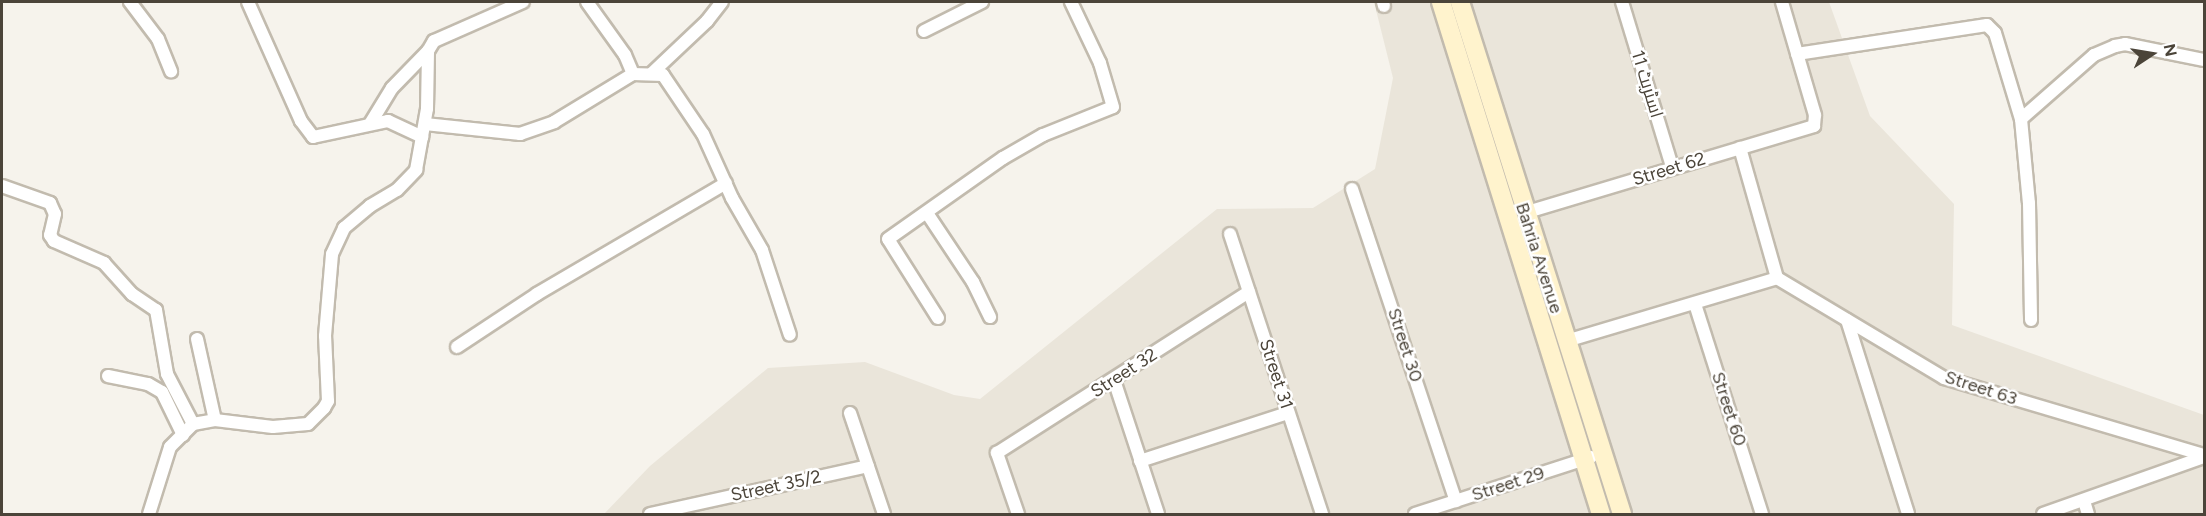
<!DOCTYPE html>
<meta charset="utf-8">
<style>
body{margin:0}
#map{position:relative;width:2206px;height:516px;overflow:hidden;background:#f6f3ec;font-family:Figtree,Cairo,sans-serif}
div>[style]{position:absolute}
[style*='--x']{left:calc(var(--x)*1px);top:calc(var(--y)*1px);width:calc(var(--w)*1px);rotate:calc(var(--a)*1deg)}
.residential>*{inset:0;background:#eae5da}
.roads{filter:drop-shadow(2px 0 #c2bbae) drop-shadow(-2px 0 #c2bbae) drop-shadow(0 2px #c2bbae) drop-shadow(0 -2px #c2bbae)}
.street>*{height:12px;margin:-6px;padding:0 6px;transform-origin:6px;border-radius:6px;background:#fff}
.secondary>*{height:18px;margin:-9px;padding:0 9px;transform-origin:9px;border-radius:9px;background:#fff3cd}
span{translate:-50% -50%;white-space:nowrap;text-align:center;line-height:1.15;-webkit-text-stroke:5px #fff;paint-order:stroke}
.street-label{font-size:18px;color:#4b4439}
.frame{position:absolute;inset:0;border:3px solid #4b4439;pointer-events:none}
.north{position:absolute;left:2122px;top:24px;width:60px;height:60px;-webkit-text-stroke:4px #fff;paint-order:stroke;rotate:78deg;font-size:16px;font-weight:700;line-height:24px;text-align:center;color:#4b4439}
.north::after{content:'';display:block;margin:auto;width:21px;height:27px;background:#4b4439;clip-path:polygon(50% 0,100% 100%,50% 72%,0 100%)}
</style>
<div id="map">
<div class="residential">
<div style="clip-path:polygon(1374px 2px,1829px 2px,1870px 116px,1954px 204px,1952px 325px,2204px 415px,2204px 514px,604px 514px,650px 466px,768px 368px,865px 362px,954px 395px,980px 399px,1217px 209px,1313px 208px,1375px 169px,1393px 78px)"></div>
</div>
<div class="roads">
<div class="street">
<div style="--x:130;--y:2;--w:46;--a:52.9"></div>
<div style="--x:158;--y:39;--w:35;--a:68"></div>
<div style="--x:248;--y:2;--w:130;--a:66"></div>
<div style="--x:301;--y:121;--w:20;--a:53"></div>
<div style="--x:313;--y:137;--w:77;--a:-12"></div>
<div style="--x:388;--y:121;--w:38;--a:25"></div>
<div style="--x:587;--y:2;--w:65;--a:54.4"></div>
<div style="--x:625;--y:55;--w:21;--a:67"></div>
<div style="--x:1383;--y:2;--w:4;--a:76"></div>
<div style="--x:1622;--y:2;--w:172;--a:73.1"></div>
<div style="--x:924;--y:31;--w:65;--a:-26.6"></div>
<div style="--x:1797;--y:54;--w:192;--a:-8.7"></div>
<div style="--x:1987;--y:25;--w:11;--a:45"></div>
<div style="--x:1995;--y:33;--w:90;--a:73.2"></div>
<div style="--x:2021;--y:119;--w:84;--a:84.6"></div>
<div style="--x:2029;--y:203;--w:117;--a:89"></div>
<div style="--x:652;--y:73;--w:76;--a:-43.4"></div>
<div style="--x:707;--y:21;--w:24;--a:-52"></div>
<div style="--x:2021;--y:119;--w:97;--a:-41.2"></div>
<div style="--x:2094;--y:55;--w:23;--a:-23"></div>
<div style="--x:2115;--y:46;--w:10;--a:-11"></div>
<div style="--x:2125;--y:44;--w:81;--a:11.4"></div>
<div style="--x:370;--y:124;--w:42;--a:-58.6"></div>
<div style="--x:392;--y:88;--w:52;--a:-45.8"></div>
<div style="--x:425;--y:124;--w:96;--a:6"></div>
<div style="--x:520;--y:134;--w:36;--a:-19"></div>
<div style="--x:554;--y:122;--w:92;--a:-31.3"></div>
<div style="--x:633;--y:74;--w:30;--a:2"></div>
<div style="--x:663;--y:75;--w:71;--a:55.9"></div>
<div style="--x:703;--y:134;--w:70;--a:65.6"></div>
<div style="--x:732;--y:198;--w:60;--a:60"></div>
<div style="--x:762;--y:250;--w:89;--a:71.8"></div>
<div style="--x:1740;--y:148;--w:135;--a:74.1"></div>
<div style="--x:2;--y:186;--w:51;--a:19.5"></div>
<div style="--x:50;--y:203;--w:12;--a:66"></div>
<div style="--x:55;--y:214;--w:22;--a:103"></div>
<div style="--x:50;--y:235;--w:7;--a:56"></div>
<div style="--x:54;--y:241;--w:55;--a:23.7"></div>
<div style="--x:104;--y:263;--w:42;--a:47.9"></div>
<div style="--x:132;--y:294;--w:29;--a:34"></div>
<div style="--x:156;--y:310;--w:65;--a:80.2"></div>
<div style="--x:167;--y:374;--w:56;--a:62.5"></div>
<div style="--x:1352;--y:189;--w:329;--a:71.6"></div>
<div style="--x:927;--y:213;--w:83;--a:56.3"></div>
<div style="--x:973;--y:282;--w:39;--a:64"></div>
<div style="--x:1524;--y:213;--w:303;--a:-16.7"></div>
<div style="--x:1814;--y:126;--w:11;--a:-85"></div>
<div style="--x:1815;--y:115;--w:118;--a:-106.3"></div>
<div style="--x:1230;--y:234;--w:295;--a:71.8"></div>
<div style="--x:1777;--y:278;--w:195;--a:30.9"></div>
<div style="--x:1944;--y:378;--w:271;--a:16.5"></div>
<div style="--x:1695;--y:304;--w:220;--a:72.3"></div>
<div style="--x:938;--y:318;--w:93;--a:-122.3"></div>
<div style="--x:888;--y:239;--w:141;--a:-35.2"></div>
<div style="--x:1003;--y:158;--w:46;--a:-29.9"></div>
<div style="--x:1043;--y:135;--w:75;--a:-21.8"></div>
<div style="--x:1113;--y:107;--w:46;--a:-106.5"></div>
<div style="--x:1100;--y:63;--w:68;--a:-115.4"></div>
<div style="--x:1847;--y:320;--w:203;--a:72.5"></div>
<div style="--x:197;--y:339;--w:83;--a:77.5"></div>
<div style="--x:1566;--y:341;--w:220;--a:-16.6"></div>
<div style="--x:457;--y:347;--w:96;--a:-33.5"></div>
<div style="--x:537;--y:294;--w:219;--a:-30.4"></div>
<div style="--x:108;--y:376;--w:41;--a:11.3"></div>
<div style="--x:148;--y:384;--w:16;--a:30"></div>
<div style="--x:162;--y:392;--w:48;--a:64"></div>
<div style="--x:1114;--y:380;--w:141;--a:71.8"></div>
<div style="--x:850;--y:413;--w:107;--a:71.4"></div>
<div style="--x:1140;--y:461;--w:156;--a:-18"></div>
<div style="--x:2084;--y:501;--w:14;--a:73"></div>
<div style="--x:149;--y:514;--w:70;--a:-72.6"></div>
<div style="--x:170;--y:447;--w:33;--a:-45"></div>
<div style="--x:193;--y:424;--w:22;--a:-10"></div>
<div style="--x:215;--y:420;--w:58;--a:6.9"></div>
<div style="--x:273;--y:427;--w:35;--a:-5"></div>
<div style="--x:308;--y:424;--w:23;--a:-45"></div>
<div style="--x:324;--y:408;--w:8;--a:-60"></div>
<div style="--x:328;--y:401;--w:65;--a:-92.6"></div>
<div style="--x:325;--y:336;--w:82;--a:-85.1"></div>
<div style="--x:332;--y:254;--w:29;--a:-65"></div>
<div style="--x:344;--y:228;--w:34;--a:-40"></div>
<div style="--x:370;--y:206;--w:31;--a:-31"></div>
<div style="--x:397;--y:190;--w:28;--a:-46"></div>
<div style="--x:416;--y:170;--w:62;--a:-79.8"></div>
<div style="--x:427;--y:109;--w:58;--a:-89"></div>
<div style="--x:428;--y:51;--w:12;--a:-59"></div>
<div style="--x:434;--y:41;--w:97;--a:-23.7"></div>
<div style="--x:650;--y:514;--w:223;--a:-12.4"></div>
<div style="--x:1018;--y:514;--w:65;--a:-109"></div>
<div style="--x:997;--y:453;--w:299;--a:-32.6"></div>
<div style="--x:1415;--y:514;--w:185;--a:-17.9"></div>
<div style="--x:2043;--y:514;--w:171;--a:-19.5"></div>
</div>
<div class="secondary">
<div style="--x:1441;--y:2;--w:536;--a:72.65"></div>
<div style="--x:1460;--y:2;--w:537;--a:72.44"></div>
</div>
</div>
<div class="street-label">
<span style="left:1647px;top:84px;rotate:73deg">اسٹریٹ 11</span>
<span style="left:1669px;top:169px;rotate:-17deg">Street 62</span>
<span style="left:1539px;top:258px;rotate:72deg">Bahria Avenue</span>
<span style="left:1405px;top:345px;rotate:72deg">Street 30</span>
<span style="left:1124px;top:373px;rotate:-33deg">Street 32</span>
<span style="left:1276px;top:374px;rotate:72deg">Street 31</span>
<span style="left:1981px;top:388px;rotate:18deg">Street 63</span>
<span style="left:1729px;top:409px;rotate:72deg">Street 60</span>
<span style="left:1508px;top:484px;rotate:-18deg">Street 29</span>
<span style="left:776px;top:486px;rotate:-12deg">Street 35/2</span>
</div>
<div class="frame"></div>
<div class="north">N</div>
</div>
